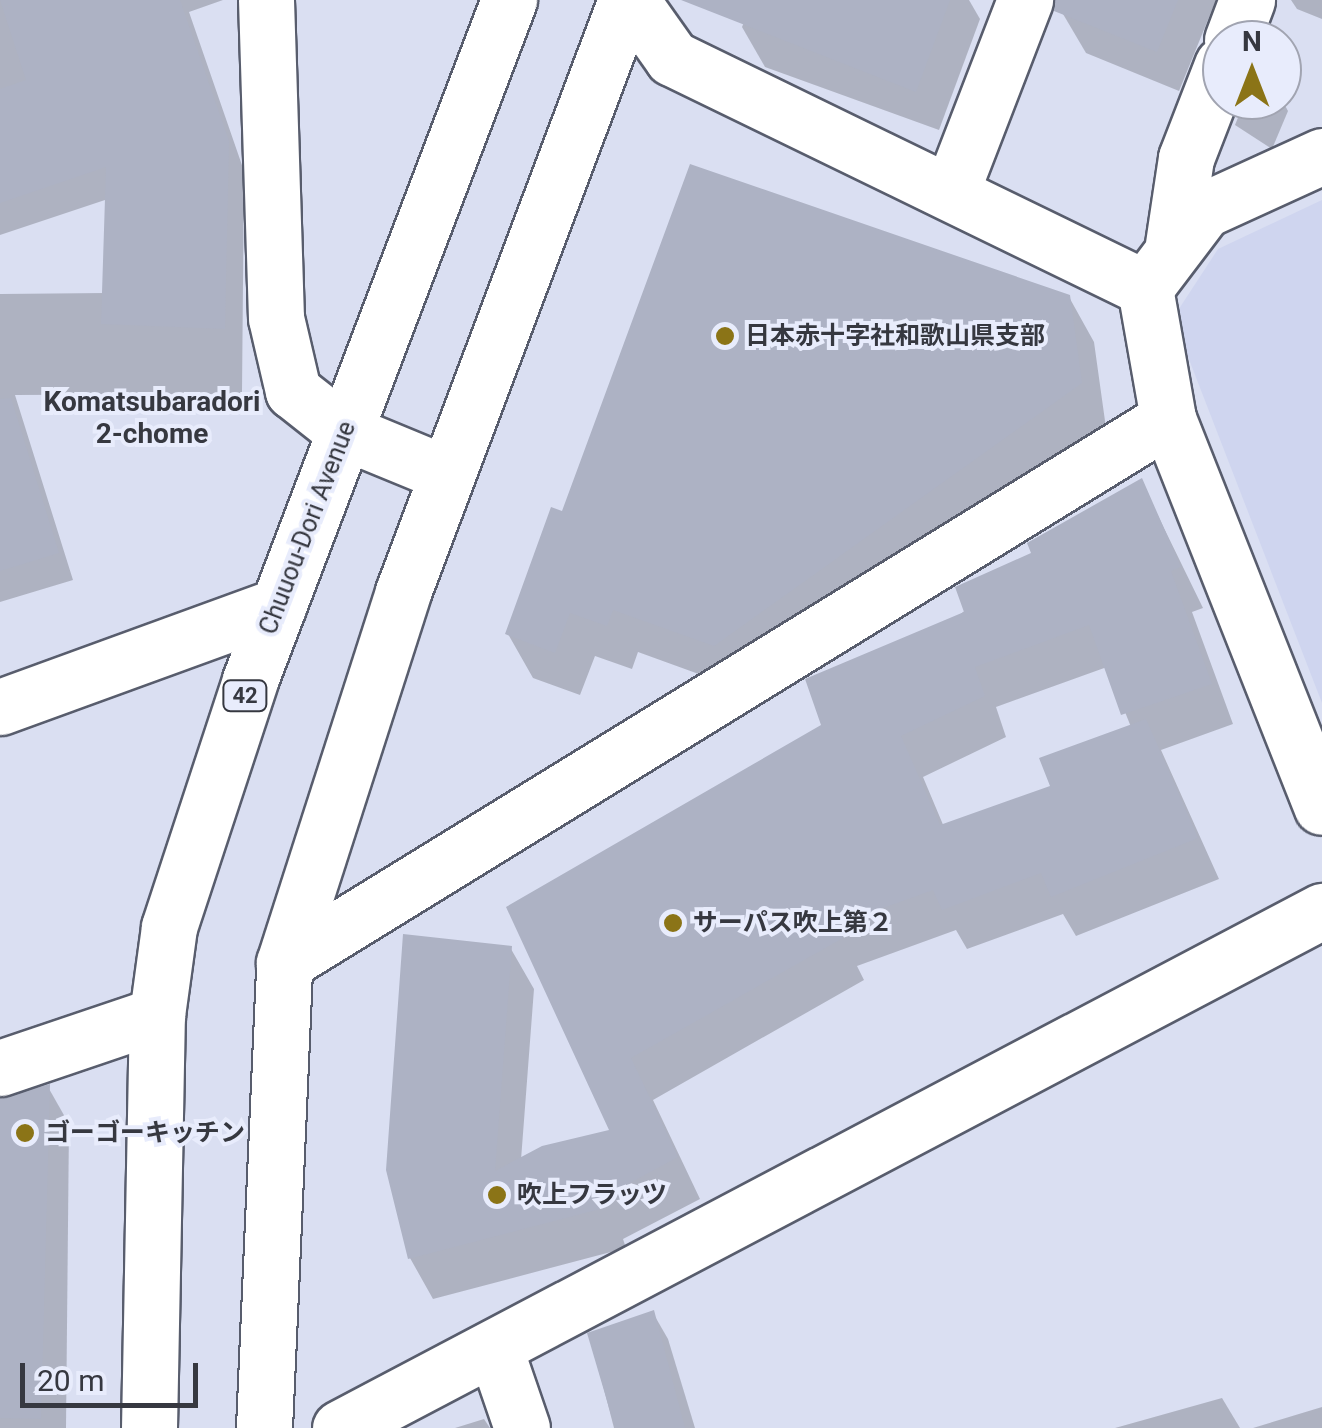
<!DOCTYPE html>
<meta charset="utf-8">
<style>
body{margin:0}
#map{position:relative;width:1322px;height:1428px;overflow:hidden;background:#dadff2;font-family:Roboto,"Noto Sans JP",sans-serif}
div>[style]{position:absolute}
[style*='--x']{left:calc(var(--x)*1px);top:calc(var(--y)*1px);width:calc(var(--w)*1px);rotate:calc(var(--a)*1deg)}
.built>*{inset:0;background:#cfd5ef}
.shadow>*{inset:0;background:#0003}
.building>*{inset:0;background:#adb2c4}
.roads{filter:drop-shadow(2px 0 #585d6d) drop-shadow(-2px 0 #585d6d) drop-shadow(0 2px #585d6d) drop-shadow(0 -2px #585d6d)}
.minor>*{height:55px;margin:-27.5px;padding:0 27.5px;transform-origin:27.5px;border-radius:27.5px;background:#fff}
.highway>*{height:55px;margin:-27.5px;padding:0 27.5px;transform-origin:27.5px;border-radius:27.5px;background:#fff}
.dots>*{width:28px;height:28px;translate:-50% -50%;box-sizing:border-box;border:5px solid #e8ecfc;border-radius:50%}
span{translate:-50% -50%;white-space:nowrap;text-align:center;line-height:1.15;-webkit-text-stroke:8px #e8ecfc;paint-order:stroke}
.shield-label span{padding:2px 8px;background:#e8ecfc;border:2px solid;border-radius:8px;-webkit-text-stroke-width:0}
.shield-label{font-size:22px;color:#363840;font-weight:700}
.poi-label{font-size:25px;color:#363840;font-weight:700}
.left{translate:0 -50%;text-align:left}
.street-label{font-size:25px;color:#363840}
.neighbourhood-label{font-size:28px;color:#363840;font-weight:700}
.north{position:absolute;left:1202px;top:20px;width:100px;height:100px;box-sizing:border-box;background:#e8ecfc;border:2px solid #a1a4b1;border-radius:50%;rotate:0deg;font-size:28px;font-weight:700;line-height:40px;text-align:center;color:#363840}
.north::after{content:'';display:block;margin:auto;width:35px;height:45px;background:#8b7417;clip-path:polygon(50% 0,100% 100%,50% 72%,0 100%)}
.scale{position:absolute;left:20px;top:1363px;width:178px;height:45px;box-sizing:border-box;border:5px solid #363840;border-top:0;padding-left:12px;font-size:30px;line-height:35px;white-space:nowrap;color:#363840;-webkit-text-stroke:8px #e8ecfc;paint-order:stroke}
</style>
<div id="map">
<div class="built">
<div style="clip-path:polygon(1322px 200px,1322px 703px,1173px 318px,1218px 249px)"></div>
</div>
<div class="shadow">
<div style="clip-path:polygon(0 0,223px 0,189px 12px,244px 171px,242px 394px,15px 395px,73px 580px,0 602px,0 294px,105px 293px,108px 199px,0 235px)"></div>
<div style="clip-path:polygon(753px 0,969px 0,980px 19px,939px 130px,765px 67px,742px 27px)"></div>
<div style="clip-path:polygon(1069px 0,1216px 0,1179px 91px,1086px 53px,1063px 14px)"></div>
<div style="clip-path:polygon(1291px 0,1322px 0,1322px 19px,1297px 9px)"></div>
<div style="clip-path:polygon(1245px 100px,1282px 100px,1288px 111px,1272px 149px,1235px 125px)"></div>
<div style="clip-path:polygon(1069px 297px,1094px 342px,1106px 428px,740px 689px,638px 652px,632px 669px,595px 656px,580px 695px,533px 678px,508px 634px,564px 515px)"></div>
<div style="clip-path:polygon(evenodd,1141px 481px,1203px 608px,1192px 612px,1233px 724px,1161px 750px,1219px 879px,1076px 936px,1063px 914px,967px 949px,956px 930px,857px 966px,864px 980px,653px 1100px,700px 1199px,623px 1239px,626px 1248px,433px 1299px,410px 1258px,511px 949px,534px 989px,521px 1160px,613px 1131px,509px 908px,824px 726px,1034px 554px,1141px 481px,1107px 667px,1131px 727px,1054px 787px,944px 827px,923px 777px,1006px 737px,996px 707px,1107px 667px)"></div>
<div style="clip-path:polygon(48px 1087px,69px 1124px,66px 1428px,0 1428px,0 1102px)"></div>
<div style="clip-path:polygon(653px 1313px,668px 1339px,695px 1428px,614px 1428px,590px 1335px)"></div>
<div style="clip-path:polygon(1222px 1398px,1240px 1428px,1115px 1428px)"></div>
<div style="clip-path:polygon(1322px 1407px,1322px 1428px,1253px 1428px)"></div>
<div style="clip-path:polygon(484px 1419px,490px 1428px,455px 1428px)"></div>
</div>
<div class="building">
<div style="clip-path:polygon(0 0,180px 0,229px 141px,225px 329px,101px 324px,106px 167px,0 203px,0 89px,26px 80px)"></div>
<div style="clip-path:polygon(681px 0,950px 0,916px 92px)"></div>
<div style="clip-path:polygon(1055px 0,1178px 0,1157px 52px,1054px 11px)"></div>
<div style="clip-path:polygon(690px 164px,1070px 295px,1082px 383px,714px 646px,613px 610px,607px 626px,570px 613px,555px 653px,505px 634px,551px 507px,562px 511px)"></div>
<div style="clip-path:polygon(11px 398px,59px 553px,0 571px,0 399px)"></div>
<div style="clip-path:polygon(1142px 478px,1181px 567px,1171px 571px,1212px 684px,1121px 715px,1089px 625px,975px 667px,985px 696px,901px 736px,940px 825px,1050px 786px,1039px 758px,1146px 719px,1198px 838px,1051px 897px,1041px 873px,942px 910px,933px 890px,836px 925px,843px 938px,631px 1058px,678px 1157px,602px 1198px,604px 1208px,408px 1259px,386px 1170px,403px 934px,512px 946px,495px 1171px,542px 1146px,609px 1130px,506px 907px,821px 725px,805px 679px,964px 612px,955px 587px,1031px 553px,1027px 543px)"></div>
<div style="clip-path:polygon(50px 1084px,41px 1419px,0 1418px,0 1098px)"></div>
<div style="clip-path:polygon(654px 1310px,685px 1428px,615px 1428px,587px 1333px)"></div>
</div>
<div class="roads">
<div class="minor">
<div style="--x:266;--y:0;--w:318;--a:88.2"></div>
<div style="--x:276;--y:318;--w:75;--a:76.9"></div>
<div style="--x:293;--y:391;--w:66;--a:38.3"></div>
<div style="--x:345;--y:432;--w:110;--a:22.4"></div>
<div style="--x:631;--y:0;--w:71;--a:54.7"></div>
<div style="--x:672;--y:58;--w:526;--a:25.93"></div>
<div style="--x:1145;--y:288;--w:133;--a:80"></div>
<div style="--x:1168;--y:419;--w:417;--a:68.4"></div>
<div style="--x:1232;--y:40;--w:43;--a:-69.4"></div>
<div style="--x:951;--y:192;--w:206;--a:-68.9"></div>
<div style="--x:1173;--y:244;--w:87;--a:-81.4"></div>
<div style="--x:1186;--y:158;--w:100;--a:-68.8"></div>
<div style="--x:1145;--y:288;--w:98;--a:-52.9"></div>
<div style="--x:1204;--y:210;--w:130;--a:-24.6"></div>
<div style="--x:0;--y:707;--w:296;--a:-20"></div>
<div style="--x:284;--y:963;--w:1038;--a:-31.61"></div>
<div style="--x:0;--y:1068;--w:166;--a:-18.7"></div>
<div style="--x:496;--y:1352;--w:80;--a:71.1"></div>
<div style="--x:340;--y:1428;--w:1110;--a:-27.77"></div>
</div>
<div class="highway">
<div style="--x:149;--y:1428;--w:413;--a:-88.9"></div>
<div style="--x:157;--y:1015;--w:89;--a:-82.2"></div>
<div style="--x:169;--y:927;--w:260;--a:-71.8"></div>
<div style="--x:250;--y:680;--w:728;--a:-69.15"></div>
<div style="--x:264;--y:1428;--w:465;--a:-87.5"></div>
<div style="--x:284;--y:963;--w:390;--a:-72.2"></div>
<div style="--x:403;--y:592;--w:633;--a:-69.36"></div>
</div>
</div>
<div class="dots">
<div style="left:725px;top:336px;background:#8b7417"></div>
<div style="left:673px;top:923px;background:#8b7417"></div>
<div style="left:25px;top:1133px;background:#8b7417"></div>
<div style="left:497px;top:1195px;background:#8b7417"></div>
</div>
<div class="shield-label">
<span style="left:245px;top:696px">42</span>
</div>
<div class="poi-label">
<span class="left" style="left:745px;top:336px">日本赤十字社和歌山県支部</span>
<span class="left" style="left:693px;top:923px">サーパス吹上第２</span>
<span class="left" style="left:45px;top:1133px">ゴーゴーキッチン</span>
<span class="left" style="left:517px;top:1195px">吹上フラッツ</span>
</div>
<div class="street-label">
<span style="left:308px;top:528px;rotate:-69deg">Chuuou-Dori Avenue</span>
</div>
<div class="neighbourhood-label">
<span style="left:152px;top:418px">Komatsubaradori<br>2-chome</span>
</div>
<div class="north">N</div>
<div class="scale">20 m</div>
</div>
